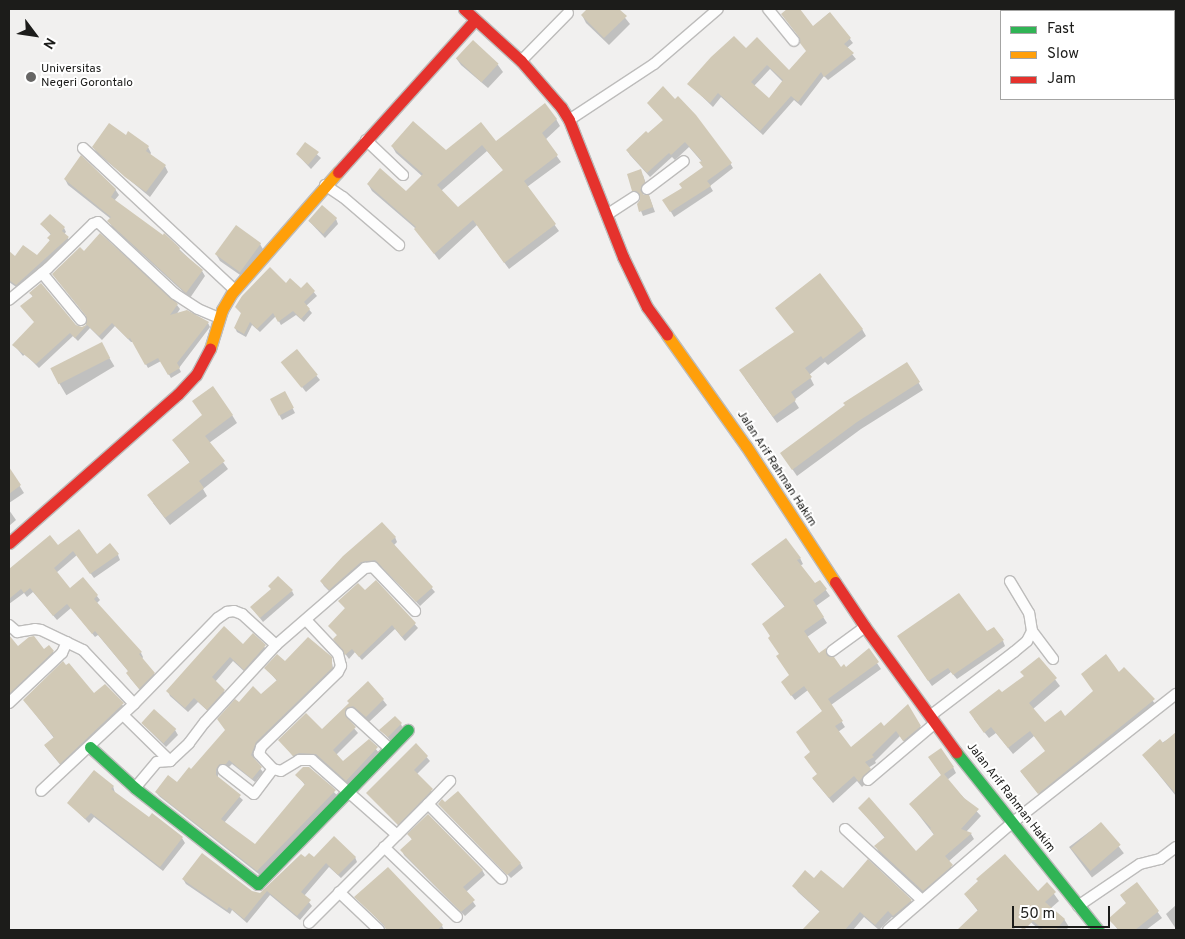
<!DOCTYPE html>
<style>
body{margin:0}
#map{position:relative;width:1185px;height:939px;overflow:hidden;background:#f1f0ef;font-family:Overpass,sans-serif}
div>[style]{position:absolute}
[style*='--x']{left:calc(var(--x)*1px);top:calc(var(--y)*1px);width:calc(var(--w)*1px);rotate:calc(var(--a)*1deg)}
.shadow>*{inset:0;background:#0003;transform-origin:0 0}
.building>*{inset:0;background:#d1c9b6;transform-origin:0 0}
.roads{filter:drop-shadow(1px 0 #bdbcbb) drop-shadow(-1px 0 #bdbcbb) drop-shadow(0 1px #bdbcbb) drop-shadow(0 -1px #bdbcbb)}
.street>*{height:10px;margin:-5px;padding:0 5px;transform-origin:5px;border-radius:5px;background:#fdfdfd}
.fast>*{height:11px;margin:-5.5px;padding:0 5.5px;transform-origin:5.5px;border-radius:5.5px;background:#30b455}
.slow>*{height:11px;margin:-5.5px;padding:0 5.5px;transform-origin:5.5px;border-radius:5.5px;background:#ff9f0a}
.jam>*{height:11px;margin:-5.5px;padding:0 5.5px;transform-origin:5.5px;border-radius:5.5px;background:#e5322d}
.dots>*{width:14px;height:14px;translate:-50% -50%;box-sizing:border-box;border:2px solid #fff;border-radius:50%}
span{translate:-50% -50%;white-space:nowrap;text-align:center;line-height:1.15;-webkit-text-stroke:4px #fff;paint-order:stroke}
.poi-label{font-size:12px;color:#1c1c1a}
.left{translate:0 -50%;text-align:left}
.street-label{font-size:12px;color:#1c1c1a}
.frame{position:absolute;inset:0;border:10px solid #1c1c1a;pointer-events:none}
.legend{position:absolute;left:1000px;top:10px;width:175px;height:90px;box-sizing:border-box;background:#fff;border:1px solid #a4a4a3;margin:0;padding:6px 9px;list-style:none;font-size:15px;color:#1c1c1a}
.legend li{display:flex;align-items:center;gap:10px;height:25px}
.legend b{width:25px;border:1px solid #a4a4a3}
.north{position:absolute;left:10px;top:10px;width:50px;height:50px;-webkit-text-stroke:4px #fff;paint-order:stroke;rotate:121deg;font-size:14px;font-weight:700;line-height:20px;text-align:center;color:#1c1c1a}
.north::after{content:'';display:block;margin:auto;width:18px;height:22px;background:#1c1c1a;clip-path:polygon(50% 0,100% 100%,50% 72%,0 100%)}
.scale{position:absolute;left:1012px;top:906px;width:98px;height:22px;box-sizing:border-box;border:2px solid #1c1c1a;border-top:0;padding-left:6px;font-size:15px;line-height:18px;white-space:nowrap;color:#1c1c1a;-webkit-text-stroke:4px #fff;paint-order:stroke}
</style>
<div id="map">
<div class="shadow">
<div style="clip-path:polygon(589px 9px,618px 9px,630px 24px,609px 45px,586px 23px,582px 15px)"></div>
<div style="clip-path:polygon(evenodd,789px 9px,798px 9px,813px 27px,829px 13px,853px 43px,847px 48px,856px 59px,828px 80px,824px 76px,801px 106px,794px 100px,763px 135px,721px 97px,713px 107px,689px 84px,746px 50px,789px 71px,807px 51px,801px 38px,782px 14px,789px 9px,770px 69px,783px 82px,769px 100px,754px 86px,770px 69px)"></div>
<div style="clip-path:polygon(456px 58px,498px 65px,503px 72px,488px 88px,461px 65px)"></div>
<div style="clip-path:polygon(648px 103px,730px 163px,733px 168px,710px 186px,713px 191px,674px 217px,664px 200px,683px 189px,704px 168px,702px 162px,689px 147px,675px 160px,672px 157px,650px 177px,630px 155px,627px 150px,664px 121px)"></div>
<div style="clip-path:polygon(evenodd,556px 119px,560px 126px,545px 140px,561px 162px,527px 187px,559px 231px,509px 269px,477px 225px,439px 260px,415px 228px,372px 191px,368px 184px,406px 192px,422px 176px,396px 153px,392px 146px,446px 151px,496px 142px,556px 119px,487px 151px,504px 171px,458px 209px,441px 191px,487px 151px)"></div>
<div style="clip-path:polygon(126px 137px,148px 147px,151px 153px,150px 155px,165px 166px,168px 172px,150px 197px,97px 153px,93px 147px)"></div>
<div style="clip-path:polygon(305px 144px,321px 158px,311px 169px,297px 154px)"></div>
<div style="clip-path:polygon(643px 175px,647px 187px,642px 196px,649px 196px,655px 212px,643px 216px,641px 211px,641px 197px,636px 195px,633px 190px)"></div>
<div style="clip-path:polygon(65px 179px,115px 189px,119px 195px,114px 201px,179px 249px,202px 271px,205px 276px,190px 298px,112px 227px,109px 221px,111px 219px,68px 185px)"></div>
<div style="clip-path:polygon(336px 219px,338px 224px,325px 238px,309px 221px)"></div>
<div style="clip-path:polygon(42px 225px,64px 228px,66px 232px,64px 234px,71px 242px,19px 289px,9px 282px,9px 253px,15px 257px,37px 257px,50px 241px,49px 239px,52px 236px)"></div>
<div style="clip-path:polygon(100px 235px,177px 305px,180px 309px,176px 315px,208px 323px,210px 327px,179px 368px,181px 372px,171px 378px,161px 361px,148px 368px,134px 342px,131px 342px,115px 326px,102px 340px,90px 328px,78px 341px,73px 336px,39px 368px,25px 354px,23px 356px,14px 345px,35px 323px,33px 297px,30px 293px,75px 326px,83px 328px,89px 323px,84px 253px)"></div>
<div style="clip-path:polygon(260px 244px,264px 251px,243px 277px,220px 261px,216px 254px)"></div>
<div style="clip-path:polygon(286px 284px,301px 290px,307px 284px,317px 296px,306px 306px,312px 313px,304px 322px,296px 315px,281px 325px,276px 316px,260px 332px,252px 325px,246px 337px,237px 332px,235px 328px,242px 314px,236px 307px)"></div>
<div style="clip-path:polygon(862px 329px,866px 336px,828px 365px,825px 362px,809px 375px,814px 385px,794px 400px,799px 408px,777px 423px,745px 378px)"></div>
<div style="left:101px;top:344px;width:26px;height:56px;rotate:59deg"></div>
<div style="clip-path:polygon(296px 351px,320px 380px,306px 392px,286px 367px)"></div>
<div style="clip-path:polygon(907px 364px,923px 390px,861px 429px,797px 476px,786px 460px)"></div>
<div style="clip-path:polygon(287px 397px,295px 413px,282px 420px,271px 399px)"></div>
<div style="clip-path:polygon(232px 415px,237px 423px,209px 443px,228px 469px,203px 489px,207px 496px,170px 525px,153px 503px,190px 463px,173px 440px)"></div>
<div style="clip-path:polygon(9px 469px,24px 493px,9px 503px)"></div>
<div style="clip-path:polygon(9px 510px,16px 520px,9px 526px)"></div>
<div style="clip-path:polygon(50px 537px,57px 547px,96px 556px,110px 545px,118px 555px,120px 560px,94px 578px,77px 555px,56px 573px,70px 589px,83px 578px,100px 600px,96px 604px,141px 653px,143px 657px,142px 659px,157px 678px,142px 692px,130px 678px,129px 672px,98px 635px,95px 637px,71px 608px,57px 620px,33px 592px,27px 597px,24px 593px,9px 604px,9px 571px)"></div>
<div style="clip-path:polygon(395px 537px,397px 542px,394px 545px,435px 592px,420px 606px,382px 567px,371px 564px,332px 594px,324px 586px,321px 581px)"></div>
<div style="clip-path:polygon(800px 558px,803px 564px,800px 566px,815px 585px,820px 582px,830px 596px,816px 606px,827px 623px,807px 637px,819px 655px,825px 650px,841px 669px,846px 669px,868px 650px,881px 669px,831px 705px,845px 727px,838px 732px,851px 749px,884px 728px,908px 706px,923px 732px,907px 746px,900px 736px,875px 761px,876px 763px,868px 768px,873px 775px,864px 785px,862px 787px,857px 781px,833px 803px,813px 779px,818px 775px,811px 753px,823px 712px,808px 690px,795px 700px,786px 688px,791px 676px,780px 654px,785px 607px,756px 570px)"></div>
<div style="clip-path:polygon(376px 581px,418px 628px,405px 641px,395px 629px,362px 660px,355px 652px,349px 659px,338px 644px,338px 636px,330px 626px,346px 609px,339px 601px,365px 592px)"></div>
<div style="clip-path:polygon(292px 591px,294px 595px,263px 622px,252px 608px)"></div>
<div style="clip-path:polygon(987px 632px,1003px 641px,1005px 646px,957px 679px,951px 672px,932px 686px,901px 641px)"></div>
<div style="clip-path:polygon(253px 635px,268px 651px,247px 674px,233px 661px,215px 682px,227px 695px,210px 713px,198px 702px,188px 712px,170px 696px,168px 691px,243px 645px)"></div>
<div style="clip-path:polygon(9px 637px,18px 648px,53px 652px,58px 659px,9px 705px)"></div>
<div style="clip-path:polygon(331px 658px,334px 673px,258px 747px,253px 760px,263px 772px,255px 782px,232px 764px,228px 768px,223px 768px,218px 774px,218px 778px,243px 800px,224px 823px,255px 846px,305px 785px,297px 775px,309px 768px,338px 796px,260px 875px,159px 796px,156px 792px,177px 783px,191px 771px,226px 730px,239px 704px,261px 695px,277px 681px,266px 668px,285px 663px)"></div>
<div style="clip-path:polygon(1039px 658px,1060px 686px,1033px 709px,1044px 724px,1065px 718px,1124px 668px,1158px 707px,1043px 799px,1021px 772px,1046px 751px,1034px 736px,1013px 754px,996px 733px,989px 738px,974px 719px,1002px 694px,1025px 677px,1022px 673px)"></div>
<div style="clip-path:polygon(105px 686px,126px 709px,63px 768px,45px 746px,54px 738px,24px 700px,94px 695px)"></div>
<div style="clip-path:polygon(383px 700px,387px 705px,369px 722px,357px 712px,349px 713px,347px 720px,358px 733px,336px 755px,343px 763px,369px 741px,380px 754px,349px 785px,320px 760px,303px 758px,297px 761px,280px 740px,322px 731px,350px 704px)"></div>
<div style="clip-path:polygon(143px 724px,175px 730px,178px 735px,166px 747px)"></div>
<div style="clip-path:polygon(401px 724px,403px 729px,391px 741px,381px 730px)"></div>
<div style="clip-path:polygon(1176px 734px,1176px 796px,1143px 755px)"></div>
<div style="clip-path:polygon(416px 745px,430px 761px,417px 774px,434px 794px,401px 828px,368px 793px)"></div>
<div style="clip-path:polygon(933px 763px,953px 767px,956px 773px,947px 780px,981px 816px,966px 832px,971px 834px,974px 839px,948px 862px,955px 872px,926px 896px,879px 852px,876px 847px,885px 838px,859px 808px,916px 853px,935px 836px,911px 805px,942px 776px)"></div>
<div style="clip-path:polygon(113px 786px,115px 793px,149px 819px,182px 838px,185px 843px,163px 871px,94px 817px,89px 823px,69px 803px)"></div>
<div style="clip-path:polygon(439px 804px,520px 863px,523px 868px,511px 878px)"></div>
<div style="left:1101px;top:823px;width:38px;height:40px;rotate:53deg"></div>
<div style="clip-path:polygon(409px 835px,482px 870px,485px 875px,466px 892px,476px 906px,465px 916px,404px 855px,402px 850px,413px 841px)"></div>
<div style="clip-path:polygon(355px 857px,357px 862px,341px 878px,329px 867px,304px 896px,312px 906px,300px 920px,270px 895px,247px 923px,232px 910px,230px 914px,186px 884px,183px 879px,261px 894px,305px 859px)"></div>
<div style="clip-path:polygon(868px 861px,911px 901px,915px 907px,898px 922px,892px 917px,879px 930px,864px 917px,853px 930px,809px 930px,807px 927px,820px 912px,798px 892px,794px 886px,815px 880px,843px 890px)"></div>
<div style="clip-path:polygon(1047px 884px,1059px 901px,1051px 908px,1064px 919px,1069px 927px,1066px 930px,1040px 930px,1003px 899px,994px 909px,1016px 930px,959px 930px,978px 911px,965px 894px,1038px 893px)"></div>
<div style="clip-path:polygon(1137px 884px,1162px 918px,1146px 930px,1118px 930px,1110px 919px,1127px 904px,1121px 896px)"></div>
<div style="clip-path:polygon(356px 897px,442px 926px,444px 930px,388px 930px)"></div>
<div style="clip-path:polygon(1176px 905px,1176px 929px,1166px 914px)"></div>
</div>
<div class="building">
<div style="clip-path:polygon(587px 9px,619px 9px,627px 16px,604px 38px,581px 15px)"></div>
<div style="clip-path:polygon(evenodd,787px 9px,800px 9px,813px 26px,830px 12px,851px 38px,844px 44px,854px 53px,824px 77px,821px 72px,798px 102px,791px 96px,760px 131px,718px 93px,710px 103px,687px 84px,711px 57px,734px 36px,746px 48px,757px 37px,789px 70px,806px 51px,800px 43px,799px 37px,781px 14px,787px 9px,767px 65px,783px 80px,769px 98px,751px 82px,767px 65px)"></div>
<div style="left:473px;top:40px;width:35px;height:25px;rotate:43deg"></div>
<div style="clip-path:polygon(663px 86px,675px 99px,678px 96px,696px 115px,732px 163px,707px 181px,711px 186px,670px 212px,662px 200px,682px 188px,679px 184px,703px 167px,699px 162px,702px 161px,685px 142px,671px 155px,669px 153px,647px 173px,626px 150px,646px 131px,648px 133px,663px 120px,647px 103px)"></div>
<div style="clip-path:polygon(evenodd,545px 103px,557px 119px,542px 133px,558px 155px,524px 181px,556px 224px,504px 263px,473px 220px,434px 254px,414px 229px,416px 227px,367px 184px,380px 168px,406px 191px,423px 174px,391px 146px,413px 121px,446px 150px,481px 122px,496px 141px,545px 103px,482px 145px,503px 170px,458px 207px,437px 185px,482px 145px)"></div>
<div style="clip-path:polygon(109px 123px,126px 135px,128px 131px,149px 146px,146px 151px,166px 165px,146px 192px,125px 177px,92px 147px)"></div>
<div style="clip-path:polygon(305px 142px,319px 152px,308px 165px,296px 154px)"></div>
<div style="clip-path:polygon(81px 155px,116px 189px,111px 197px,163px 235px,164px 233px,180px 248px,179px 250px,203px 270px,186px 293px,107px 221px,111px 217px,64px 179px)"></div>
<div style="clip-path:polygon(641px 169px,645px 182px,640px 190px,644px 195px,649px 195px,653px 207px,639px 212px,637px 204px,640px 200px,640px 194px,632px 191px,627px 174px)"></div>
<div style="left:322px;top:205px;width:20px;height:21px;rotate:41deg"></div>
<div style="clip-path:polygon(50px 214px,65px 227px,62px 231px,69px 237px,16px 285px,9px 280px,9px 251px,15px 256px,23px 245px,37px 255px,50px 240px,47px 238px,51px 234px,40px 224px)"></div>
<div style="left:236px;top:225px;width:31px;height:36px;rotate:36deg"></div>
<div style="clip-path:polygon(100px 233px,178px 304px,170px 315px,187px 310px,209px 322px,177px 363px,180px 368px,168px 375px,158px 358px,145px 365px,130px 338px,128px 339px,112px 323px,99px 336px,87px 325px,75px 338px,70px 333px,36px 364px,12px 345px,34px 322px,20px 306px,33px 296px,29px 293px,41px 283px,76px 325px,82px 327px,86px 325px,86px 316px,52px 274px,80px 247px,84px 251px)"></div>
<div style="clip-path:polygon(270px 267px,286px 283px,290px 278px,301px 288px,307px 282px,315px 291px,304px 302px,310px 309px,301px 319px,293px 311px,278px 322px,273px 313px,257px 329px,250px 322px,244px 334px,234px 328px,241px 313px,235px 307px,242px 296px)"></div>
<div style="clip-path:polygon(820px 273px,863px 329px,823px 359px,821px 356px,805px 368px,812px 377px,791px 392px,796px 400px,773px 417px,739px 370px,794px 332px,775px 308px)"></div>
<div style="left:102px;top:342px;width:18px;height:58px;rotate:63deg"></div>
<div style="left:297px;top:349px;width:33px;height:21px;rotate:51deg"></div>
<div style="clip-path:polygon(907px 362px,920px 382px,857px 422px,792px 470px,780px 453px,845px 405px,843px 403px)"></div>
<div style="clip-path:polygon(213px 386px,233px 415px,205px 436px,225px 461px,199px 481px,204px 488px,165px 518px,147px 495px,190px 462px,172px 440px,202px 415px,192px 401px)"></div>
<div style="left:285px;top:391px;width:19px;height:17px;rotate:62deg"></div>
<div style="clip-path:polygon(9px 467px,21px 485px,9px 494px)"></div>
<div style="clip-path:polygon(382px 522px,396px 537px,391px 541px,433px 587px,416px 602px,375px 560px,361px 562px,329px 590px,320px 581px,343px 556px)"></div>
<div style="clip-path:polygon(79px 529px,97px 554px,110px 543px,119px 554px,90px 574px,73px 551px,54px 568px,70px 588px,83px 577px,98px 595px,94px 599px,142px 652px,139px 654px,155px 673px,139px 689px,126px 673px,128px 671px,95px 631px,92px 634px,67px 604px,53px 616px,30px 588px,24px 593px,21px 589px,9px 599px,9px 569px,50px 535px,58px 545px)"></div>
<div style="clip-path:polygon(786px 538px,801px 558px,797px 560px,815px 583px,820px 580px,827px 589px,813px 600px,824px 617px,804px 631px,819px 653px,826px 648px,827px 655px,834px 657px,841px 667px,844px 664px,846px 667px,869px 648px,879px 662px,828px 699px,843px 721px,835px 726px,851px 747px,881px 722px,884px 726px,908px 704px,921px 726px,903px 741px,896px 731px,872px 755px,874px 757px,865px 762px,871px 769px,861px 779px,859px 782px,854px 776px,829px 798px,812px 778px,817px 774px,804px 757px,810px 752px,796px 732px,822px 711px,804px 686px,791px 696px,781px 682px,789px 675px,776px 656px,779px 654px,768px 638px,770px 636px,762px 624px,785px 606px,751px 564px)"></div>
<div style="clip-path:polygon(278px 576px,293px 590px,260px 618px,250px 607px,271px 589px,268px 586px)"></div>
<div style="clip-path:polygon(376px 580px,416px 623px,402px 637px,392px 625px,359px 657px,352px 649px,345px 655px,333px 639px,337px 635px,328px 626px,345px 608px,338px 601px,358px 583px,365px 590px)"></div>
<div style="clip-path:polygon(959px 593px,987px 631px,994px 627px,1004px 640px,953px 675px,948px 668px,928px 681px,897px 636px)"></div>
<div style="clip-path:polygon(224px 626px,243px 644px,253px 633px,266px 645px,244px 670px,230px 657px,212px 677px,225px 690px,207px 710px,194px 698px,185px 708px,166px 691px)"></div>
<div style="clip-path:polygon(9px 635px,18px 646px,29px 637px,34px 636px,44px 649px,49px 645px,54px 651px,9px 694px)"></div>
<div style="clip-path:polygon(308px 637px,332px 657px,332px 668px,256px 742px,251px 755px,262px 767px,252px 779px,229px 760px,226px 764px,220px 764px,216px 769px,216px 775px,241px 795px,221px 819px,255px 844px,305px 784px,295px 775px,303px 767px,309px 767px,336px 790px,257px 871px,155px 792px,168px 775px,177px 782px,189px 767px,191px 769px,225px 730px,217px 719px,235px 699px,239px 702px,253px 686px,261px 694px,277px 680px,264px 668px,277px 654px,285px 661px)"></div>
<div style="clip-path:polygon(1106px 654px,1119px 672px,1124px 667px,1155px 699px,1038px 794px,1020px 771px,1045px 751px,1030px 731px,1008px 748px,991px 727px,984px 733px,969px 712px,999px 689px,1002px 692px,1024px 676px,1020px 672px,1039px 657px,1057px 678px,1029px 703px,1045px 722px,1061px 710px,1065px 716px,1093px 691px,1081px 674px)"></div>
<div style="clip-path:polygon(63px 661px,66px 665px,69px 663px,94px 693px,105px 684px,124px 703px,60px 764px,44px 745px,54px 737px,23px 700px)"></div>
<div style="clip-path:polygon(368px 681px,384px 699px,366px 717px,353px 706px,346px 708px,345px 715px,356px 727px,333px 750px,343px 761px,369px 739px,378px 747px,346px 781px,316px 754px,299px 753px,293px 756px,278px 740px,306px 713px,322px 729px,349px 703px,347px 701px)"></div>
<div style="left:154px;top:709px;width:30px;height:19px;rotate:42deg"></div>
<div style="clip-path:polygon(395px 716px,402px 723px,388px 737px,379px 730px)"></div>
<div style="clip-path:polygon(1176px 732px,1176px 794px,1142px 755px,1160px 739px,1163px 743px)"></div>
<div style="clip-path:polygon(416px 743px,428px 756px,414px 770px,433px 789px,398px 825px,366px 793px)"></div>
<div style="clip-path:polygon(941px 748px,954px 767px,944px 774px,964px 798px,979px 809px,961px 829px,972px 833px,945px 856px,953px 865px,923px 891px,874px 846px,885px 837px,858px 808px,869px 797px,916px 851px,934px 834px,930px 829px,931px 828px,909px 804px,941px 775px,928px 757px)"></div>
<div style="clip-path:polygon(94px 770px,114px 786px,111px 789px,149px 817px,152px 813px,183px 837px,160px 867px,91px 813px,85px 819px,67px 803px)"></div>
<div style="clip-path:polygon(458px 791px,521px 863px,507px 875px,438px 804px,442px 799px,445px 802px)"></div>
<div style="clip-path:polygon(428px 814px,483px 870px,463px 887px,475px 900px,461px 912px,400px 850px,412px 839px,407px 834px)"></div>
<div style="left:1101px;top:822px;width:30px;height:40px;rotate:49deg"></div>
<div style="clip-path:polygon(334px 836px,356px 857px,338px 875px,326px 863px,301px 892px,311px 900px,297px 916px,267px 891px,244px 919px,229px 907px,227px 910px,182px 879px,202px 853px,252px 891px,260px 893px,301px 854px,305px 857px,309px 853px,314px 857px)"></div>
<div style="clip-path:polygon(1005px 854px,1038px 891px,1047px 882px,1056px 892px,1045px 902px,1065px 919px,1056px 930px,1044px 930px,1033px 921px,1024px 930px,1017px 926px,1011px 930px,957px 930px,978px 910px,964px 894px,978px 881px,976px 879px)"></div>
<div style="clip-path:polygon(868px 859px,912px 900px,893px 916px,888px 911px,875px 925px,860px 912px,845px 930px,802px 930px,820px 911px,792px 886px,805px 870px,814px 878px,821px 870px,843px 888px)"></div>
<div style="clip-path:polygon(388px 867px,443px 925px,437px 930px,386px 930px,384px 925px,354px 897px)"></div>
<div style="clip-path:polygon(1137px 882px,1159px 911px,1135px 930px,1119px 930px,1108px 919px,1126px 903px,1120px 895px)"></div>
</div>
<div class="roads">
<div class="street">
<div style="--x:768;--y:9;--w:41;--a:50.9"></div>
<div style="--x:521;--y:61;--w:67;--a:-45.6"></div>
<div style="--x:569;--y:120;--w:102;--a:-33.4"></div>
<div style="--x:654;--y:64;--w:84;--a:-40.7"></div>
<div style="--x:366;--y:140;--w:51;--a:43.4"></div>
<div style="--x:83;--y:148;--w:208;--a:43.1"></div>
<div style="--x:325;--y:185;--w:22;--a:34"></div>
<div style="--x:343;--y:197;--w:74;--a:40.6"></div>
<div style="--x:647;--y:189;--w:46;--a:-37.1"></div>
<div style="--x:608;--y:214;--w:31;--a:-33"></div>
<div style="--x:42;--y:273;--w:61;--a:50.3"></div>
<div style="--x:9;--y:300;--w:50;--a:-39.4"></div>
<div style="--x:48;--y:268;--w:63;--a:-44.4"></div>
<div style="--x:93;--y:224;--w:5;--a:-22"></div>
<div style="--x:98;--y:222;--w:105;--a:43.1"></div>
<div style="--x:175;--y:294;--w:27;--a:33"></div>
<div style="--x:198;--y:309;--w:23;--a:23"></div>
<div style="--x:9;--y:625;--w:11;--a:41"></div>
<div style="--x:17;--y:632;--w:18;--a:-9"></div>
<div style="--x:35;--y:629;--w:6;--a:9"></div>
<div style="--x:41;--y:630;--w:47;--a:25.5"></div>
<div style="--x:83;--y:650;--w:74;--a:46.6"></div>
<div style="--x:134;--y:704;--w:127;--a:136.9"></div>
<div style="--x:1032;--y:631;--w:35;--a:53"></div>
<div style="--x:832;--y:651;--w:41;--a:-36"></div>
<div style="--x:9;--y:703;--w:73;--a:-43.3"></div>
<div style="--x:62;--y:653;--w:12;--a:-66"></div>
<div style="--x:134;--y:704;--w:120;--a:-45.7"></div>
<div style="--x:218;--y:618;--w:11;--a:-34"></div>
<div style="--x:227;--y:612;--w:7;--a:-8"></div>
<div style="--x:234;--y:611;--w:9;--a:21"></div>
<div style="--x:242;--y:614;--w:46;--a:42.4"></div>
<div style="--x:351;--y:713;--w:53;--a:42.7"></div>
<div style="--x:123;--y:715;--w:66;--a:44.4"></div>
<div style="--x:930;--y:716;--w:106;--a:-37.3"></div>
<div style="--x:1014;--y:652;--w:17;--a:-40"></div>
<div style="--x:1027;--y:641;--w:11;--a:-63"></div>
<div style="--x:1032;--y:631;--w:18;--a:-99"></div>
<div style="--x:1029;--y:613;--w:37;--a:-121"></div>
<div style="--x:273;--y:769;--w:21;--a:-133"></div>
<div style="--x:259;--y:754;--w:7;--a:-74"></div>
<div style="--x:261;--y:747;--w:107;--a:-44.2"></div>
<div style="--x:338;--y:672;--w:7;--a:-63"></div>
<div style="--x:341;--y:666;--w:12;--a:-104"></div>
<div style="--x:338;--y:654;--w:47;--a:-133.3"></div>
<div style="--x:223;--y:770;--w:39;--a:38"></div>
<div style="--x:254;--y:794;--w:31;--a:-53"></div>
<div style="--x:273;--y:769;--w:8;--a:14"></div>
<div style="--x:281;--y:771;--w:21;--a:-31"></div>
<div style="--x:299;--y:760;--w:13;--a:0"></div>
<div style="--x:312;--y:760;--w:113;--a:41.4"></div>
<div style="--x:397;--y:835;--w:44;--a:-45"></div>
<div style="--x:428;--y:804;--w:105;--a:45.4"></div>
<div style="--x:868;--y:780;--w:87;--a:-40.3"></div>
<div style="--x:135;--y:788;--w:34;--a:-50"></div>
<div style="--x:157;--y:762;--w:13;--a:-4"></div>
<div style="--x:170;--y:761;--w:26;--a:-43"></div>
<div style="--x:189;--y:743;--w:26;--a:-53"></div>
<div style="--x:205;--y:722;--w:105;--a:-47.3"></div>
<div style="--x:276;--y:645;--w:118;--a:-40.9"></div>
<div style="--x:365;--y:568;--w:8;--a:-7"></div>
<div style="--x:373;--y:567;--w:61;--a:46.3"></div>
<div style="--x:428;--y:804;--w:32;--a:-46"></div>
<div style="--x:845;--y:829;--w:105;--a:42.7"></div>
<div style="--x:384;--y:847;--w:101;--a:43.8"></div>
<div style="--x:339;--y:892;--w:55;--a:43.5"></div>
<div style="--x:1078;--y:906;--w:75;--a:-34.1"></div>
<div style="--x:1140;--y:864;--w:21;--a:-14"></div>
<div style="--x:1160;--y:859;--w:20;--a:-37"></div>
<div style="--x:309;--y:923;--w:124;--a:-45"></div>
<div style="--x:888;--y:930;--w:164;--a:-40.8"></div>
<div style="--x:1012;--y:823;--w:209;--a:-38.2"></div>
</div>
<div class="fast">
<div style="--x:90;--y:747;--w:61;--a:42.3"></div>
<div style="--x:135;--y:788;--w:156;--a:38"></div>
<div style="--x:258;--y:884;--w:215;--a:-45.8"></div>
<div style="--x:956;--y:752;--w:228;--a:51.4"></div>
</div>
<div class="slow">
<div style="--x:667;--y:335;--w:136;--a:54.6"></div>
<div style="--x:746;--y:446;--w:163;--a:56.8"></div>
<div style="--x:210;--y:349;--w:41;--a:-72.9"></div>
<div style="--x:222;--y:310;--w:20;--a:-60"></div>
<div style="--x:232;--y:293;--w:161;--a:-48.8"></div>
</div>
<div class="jam">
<div style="--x:464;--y:9;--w:77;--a:42.4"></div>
<div style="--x:521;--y:61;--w:61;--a:49"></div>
<div style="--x:561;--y:107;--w:15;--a:58"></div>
<div style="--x:569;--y:120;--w:147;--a:68.5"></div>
<div style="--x:623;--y:257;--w:55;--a:64.4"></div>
<div style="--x:647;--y:307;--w:34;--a:54"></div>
<div style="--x:338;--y:172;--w:205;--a:-48"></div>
<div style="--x:9;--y:543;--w:225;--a:-41.4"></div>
<div style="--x:178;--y:394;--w:26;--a:-47"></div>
<div style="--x:196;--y:375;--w:30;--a:-62"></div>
<div style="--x:835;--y:582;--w:54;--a:56.3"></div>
<div style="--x:865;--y:627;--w:155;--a:53.9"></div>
</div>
</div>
<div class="dots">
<div style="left:31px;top:77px;background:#676665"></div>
</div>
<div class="poi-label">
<span class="left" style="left:41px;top:77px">Universitas<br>Negeri Gorontalo</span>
</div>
<div class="street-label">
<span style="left:776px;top:469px;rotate:57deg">Jalan Arif Rahman Hakim</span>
<span style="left:1010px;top:798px;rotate:52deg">Jalan Arif Rahman Hakim</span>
</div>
<div class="frame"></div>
<ul class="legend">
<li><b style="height:6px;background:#30b455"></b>Fast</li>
<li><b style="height:6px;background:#ff9f0a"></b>Slow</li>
<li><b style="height:6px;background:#e5322d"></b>Jam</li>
</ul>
<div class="north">N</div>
<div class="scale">50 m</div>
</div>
